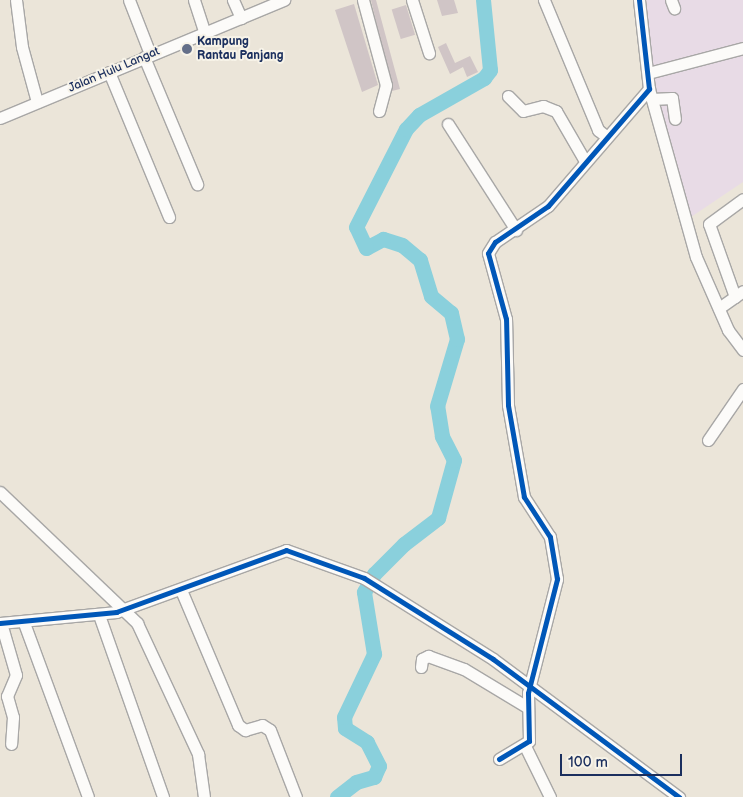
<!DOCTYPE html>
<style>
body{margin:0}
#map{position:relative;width:743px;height:797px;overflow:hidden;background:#ebe5d9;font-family:"Balsamiq Sans",sans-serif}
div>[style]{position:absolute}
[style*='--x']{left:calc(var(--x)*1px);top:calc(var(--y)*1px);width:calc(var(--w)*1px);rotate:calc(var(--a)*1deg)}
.built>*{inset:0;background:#e8dbe6}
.river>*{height:15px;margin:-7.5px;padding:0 7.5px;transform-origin:7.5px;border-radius:7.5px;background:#8ad0dc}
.building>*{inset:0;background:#d0c5c6;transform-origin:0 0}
.roads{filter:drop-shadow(1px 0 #a8a7a6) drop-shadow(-1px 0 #a8a7a6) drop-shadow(0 1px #a8a7a6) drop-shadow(0 -1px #a8a7a6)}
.minor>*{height:11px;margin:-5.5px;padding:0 5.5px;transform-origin:5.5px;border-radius:5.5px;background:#fcfbf9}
.cycleway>*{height:5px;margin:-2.5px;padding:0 2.5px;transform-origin:2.5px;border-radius:2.5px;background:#0057b8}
.dots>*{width:14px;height:14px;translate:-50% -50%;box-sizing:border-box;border:2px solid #f7f3e8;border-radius:50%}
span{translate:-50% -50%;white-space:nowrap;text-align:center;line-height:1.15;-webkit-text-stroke:4px #f7f3e8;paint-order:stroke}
.poi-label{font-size:12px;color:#1b2f5e;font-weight:700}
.left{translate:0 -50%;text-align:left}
.street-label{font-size:12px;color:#1b2f5e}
.scale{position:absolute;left:560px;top:754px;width:122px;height:22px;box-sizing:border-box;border:2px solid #1b2f5e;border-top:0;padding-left:6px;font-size:15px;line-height:18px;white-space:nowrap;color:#1b2f5e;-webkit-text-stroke:4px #f7f3e8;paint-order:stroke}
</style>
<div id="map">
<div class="built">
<div style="clip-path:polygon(645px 0,743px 0,743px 182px,691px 217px,654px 88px)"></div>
</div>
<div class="river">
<div style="--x:337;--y:797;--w:24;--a:-38"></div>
<div style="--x:356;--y:782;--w:19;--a:-16"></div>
<div style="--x:374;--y:777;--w:12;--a:-66"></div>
<div style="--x:379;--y:766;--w:27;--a:-117"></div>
<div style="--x:367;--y:742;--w:26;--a:-148"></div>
<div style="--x:345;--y:728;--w:11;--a:-95"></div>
<div style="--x:344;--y:717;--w:70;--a:-64.5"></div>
<div style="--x:374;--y:654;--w:63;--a:-99.2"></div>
<div style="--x:364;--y:592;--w:21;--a:-61"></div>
<div style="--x:374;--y:574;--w:42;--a:-45"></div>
<div style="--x:404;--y:544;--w:43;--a:-37.4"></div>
<div style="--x:438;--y:518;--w:60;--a:-74.6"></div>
<div style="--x:454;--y:460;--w:27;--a:-117"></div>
<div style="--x:442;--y:436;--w:30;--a:-99"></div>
<div style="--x:437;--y:406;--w:70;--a:-73.4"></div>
<div style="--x:457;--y:339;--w:27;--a:-103"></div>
<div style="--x:451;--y:313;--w:26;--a:-140"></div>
<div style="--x:431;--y:296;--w:38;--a:-107"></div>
<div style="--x:420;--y:260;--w:23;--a:-140"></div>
<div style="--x:402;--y:245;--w:20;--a:-162"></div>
<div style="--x:383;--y:239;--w:19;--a:152"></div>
<div style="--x:366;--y:248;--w:23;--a:-115"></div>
<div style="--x:356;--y:227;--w:110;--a:-63"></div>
<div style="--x:406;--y:129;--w:19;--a:-47"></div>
<div style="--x:419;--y:115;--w:75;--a:-29.6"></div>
<div style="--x:484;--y:78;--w:10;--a:-53"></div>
<div style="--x:490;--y:70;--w:70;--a:-95.7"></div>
</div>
<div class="building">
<div style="clip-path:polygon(371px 0,376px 0,400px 89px,392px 91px)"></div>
<div style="clip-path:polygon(437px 0,454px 0,458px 13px,442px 16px)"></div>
<div style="clip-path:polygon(354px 4px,378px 85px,362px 92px,335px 10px)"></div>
<div style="left:406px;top:5px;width:31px;height:15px;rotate:73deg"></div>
<div style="clip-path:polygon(446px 43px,455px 63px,470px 56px,478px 72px,467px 77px,463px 67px,450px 74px,438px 47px)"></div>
</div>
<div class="roads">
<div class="minor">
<div style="--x:16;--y:0;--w:47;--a:82.7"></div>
<div style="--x:22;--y:47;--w:57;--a:74.7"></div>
<div style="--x:129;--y:0;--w:58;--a:68.7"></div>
<div style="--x:194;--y:0;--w:35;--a:72"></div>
<div style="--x:233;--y:0;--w:20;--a:66"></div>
<div style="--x:363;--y:0;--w:88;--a:74.9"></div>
<div style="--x:386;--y:85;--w:27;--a:105"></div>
<div style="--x:412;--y:0;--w:56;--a:72.2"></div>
<div style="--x:544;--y:0;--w:141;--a:67.4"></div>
<div style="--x:598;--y:130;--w:10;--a:37"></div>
<div style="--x:671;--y:0;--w:9;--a:69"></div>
<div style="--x:144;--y:57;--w:138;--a:67.3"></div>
<div style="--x:109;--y:72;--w:157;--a:67.5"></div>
<div style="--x:648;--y:73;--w:98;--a:-14.7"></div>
<div style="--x:649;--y:89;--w:174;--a:74.4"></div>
<div style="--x:696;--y:257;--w:80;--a:66.3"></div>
<div style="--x:728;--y:330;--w:25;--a:53"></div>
<div style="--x:508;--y:96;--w:21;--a:45"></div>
<div style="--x:523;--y:111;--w:21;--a:-14"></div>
<div style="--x:543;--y:106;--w:14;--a:21"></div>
<div style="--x:556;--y:111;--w:58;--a:59.9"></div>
<div style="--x:652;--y:99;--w:20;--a:-3"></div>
<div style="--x:672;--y:98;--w:21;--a:82"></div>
<div style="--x:0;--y:118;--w:308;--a:-22.6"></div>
<div style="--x:448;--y:124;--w:126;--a:57.3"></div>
<div style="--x:735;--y:297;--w:77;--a:-109.6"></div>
<div style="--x:709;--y:224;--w:42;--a:-36.3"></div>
<div style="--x:719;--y:308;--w:29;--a:-35"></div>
<div style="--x:708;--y:440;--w:62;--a:-55.5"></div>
<div style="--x:0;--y:492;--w:190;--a:43.7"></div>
<div style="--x:137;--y:623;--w:145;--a:65"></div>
<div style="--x:198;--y:754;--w:43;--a:82.1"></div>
<div style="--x:181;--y:590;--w:147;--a:67.1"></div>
<div style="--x:238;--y:725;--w:9;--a:36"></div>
<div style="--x:245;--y:730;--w:18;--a:-16"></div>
<div style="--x:262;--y:725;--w:9;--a:32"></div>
<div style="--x:270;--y:730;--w:72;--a:68.8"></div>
<div style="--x:99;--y:615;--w:193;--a:70.6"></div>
<div style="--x:0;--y:623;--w:117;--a:-5.4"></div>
<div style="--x:116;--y:612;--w:181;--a:-20"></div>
<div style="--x:286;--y:550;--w:83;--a:19.7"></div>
<div style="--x:364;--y:578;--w:152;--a:32.1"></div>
<div style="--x:493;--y:659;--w:232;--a:36.6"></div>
<div style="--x:1;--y:623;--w:54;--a:73.9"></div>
<div style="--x:16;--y:675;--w:23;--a:113"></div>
<div style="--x:7;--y:696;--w:22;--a:74"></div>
<div style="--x:13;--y:717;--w:27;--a:94"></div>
<div style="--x:24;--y:623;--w:185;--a:69.8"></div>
<div style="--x:421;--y:667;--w:8;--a:-83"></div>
<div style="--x:422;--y:659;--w:7;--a:-27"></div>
<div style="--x:428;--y:656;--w:38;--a:20"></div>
<div style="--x:464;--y:669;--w:74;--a:31.1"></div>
<div style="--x:525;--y:746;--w:57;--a:63.9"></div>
<div style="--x:499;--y:759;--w:35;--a:-31"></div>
<div style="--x:529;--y:741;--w:48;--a:-91.2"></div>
<div style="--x:528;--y:693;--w:118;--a:-75.7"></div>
<div style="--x:557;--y:579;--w:43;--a:-99.5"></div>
<div style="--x:550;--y:537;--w:48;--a:-123"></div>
<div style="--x:524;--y:497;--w:93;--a:-99.9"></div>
<div style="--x:508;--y:405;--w:86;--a:-91.3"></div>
<div style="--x:506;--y:319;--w:68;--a:-105.3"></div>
<div style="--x:488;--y:253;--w:13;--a:-58"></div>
<div style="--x:495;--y:242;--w:64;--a:-34.2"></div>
<div style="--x:548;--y:206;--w:155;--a:-49.2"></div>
<div style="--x:649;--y:89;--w:90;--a:-96.4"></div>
</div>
</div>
<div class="cycleway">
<div style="--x:0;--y:623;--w:117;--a:-5.4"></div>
<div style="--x:116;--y:612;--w:181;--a:-20"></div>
<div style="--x:286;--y:550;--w:83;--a:19.7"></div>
<div style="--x:364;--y:578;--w:152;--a:32.1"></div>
<div style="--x:493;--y:659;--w:232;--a:36.6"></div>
<div style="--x:499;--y:759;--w:35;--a:-31"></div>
<div style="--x:529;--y:741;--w:48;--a:-91.2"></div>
<div style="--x:528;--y:693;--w:118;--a:-75.7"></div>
<div style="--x:557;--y:579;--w:43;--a:-99.5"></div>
<div style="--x:550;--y:537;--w:48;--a:-123"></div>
<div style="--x:524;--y:497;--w:93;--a:-99.9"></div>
<div style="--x:508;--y:405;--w:86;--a:-91.3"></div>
<div style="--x:506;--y:319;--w:68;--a:-105.3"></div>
<div style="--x:488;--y:253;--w:13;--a:-58"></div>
<div style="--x:495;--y:242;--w:64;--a:-34.2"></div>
<div style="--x:548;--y:206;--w:155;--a:-49.2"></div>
<div style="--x:649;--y:89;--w:90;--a:-96.4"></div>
</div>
<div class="dots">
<div style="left:187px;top:49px;background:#646f89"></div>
</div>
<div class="poi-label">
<span class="left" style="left:197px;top:49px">Kampung<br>Rantau Panjang</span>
</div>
<div class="street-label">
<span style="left:114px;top:70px;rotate:-23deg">Jalan Hulu Langat</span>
</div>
<div class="scale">100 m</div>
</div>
